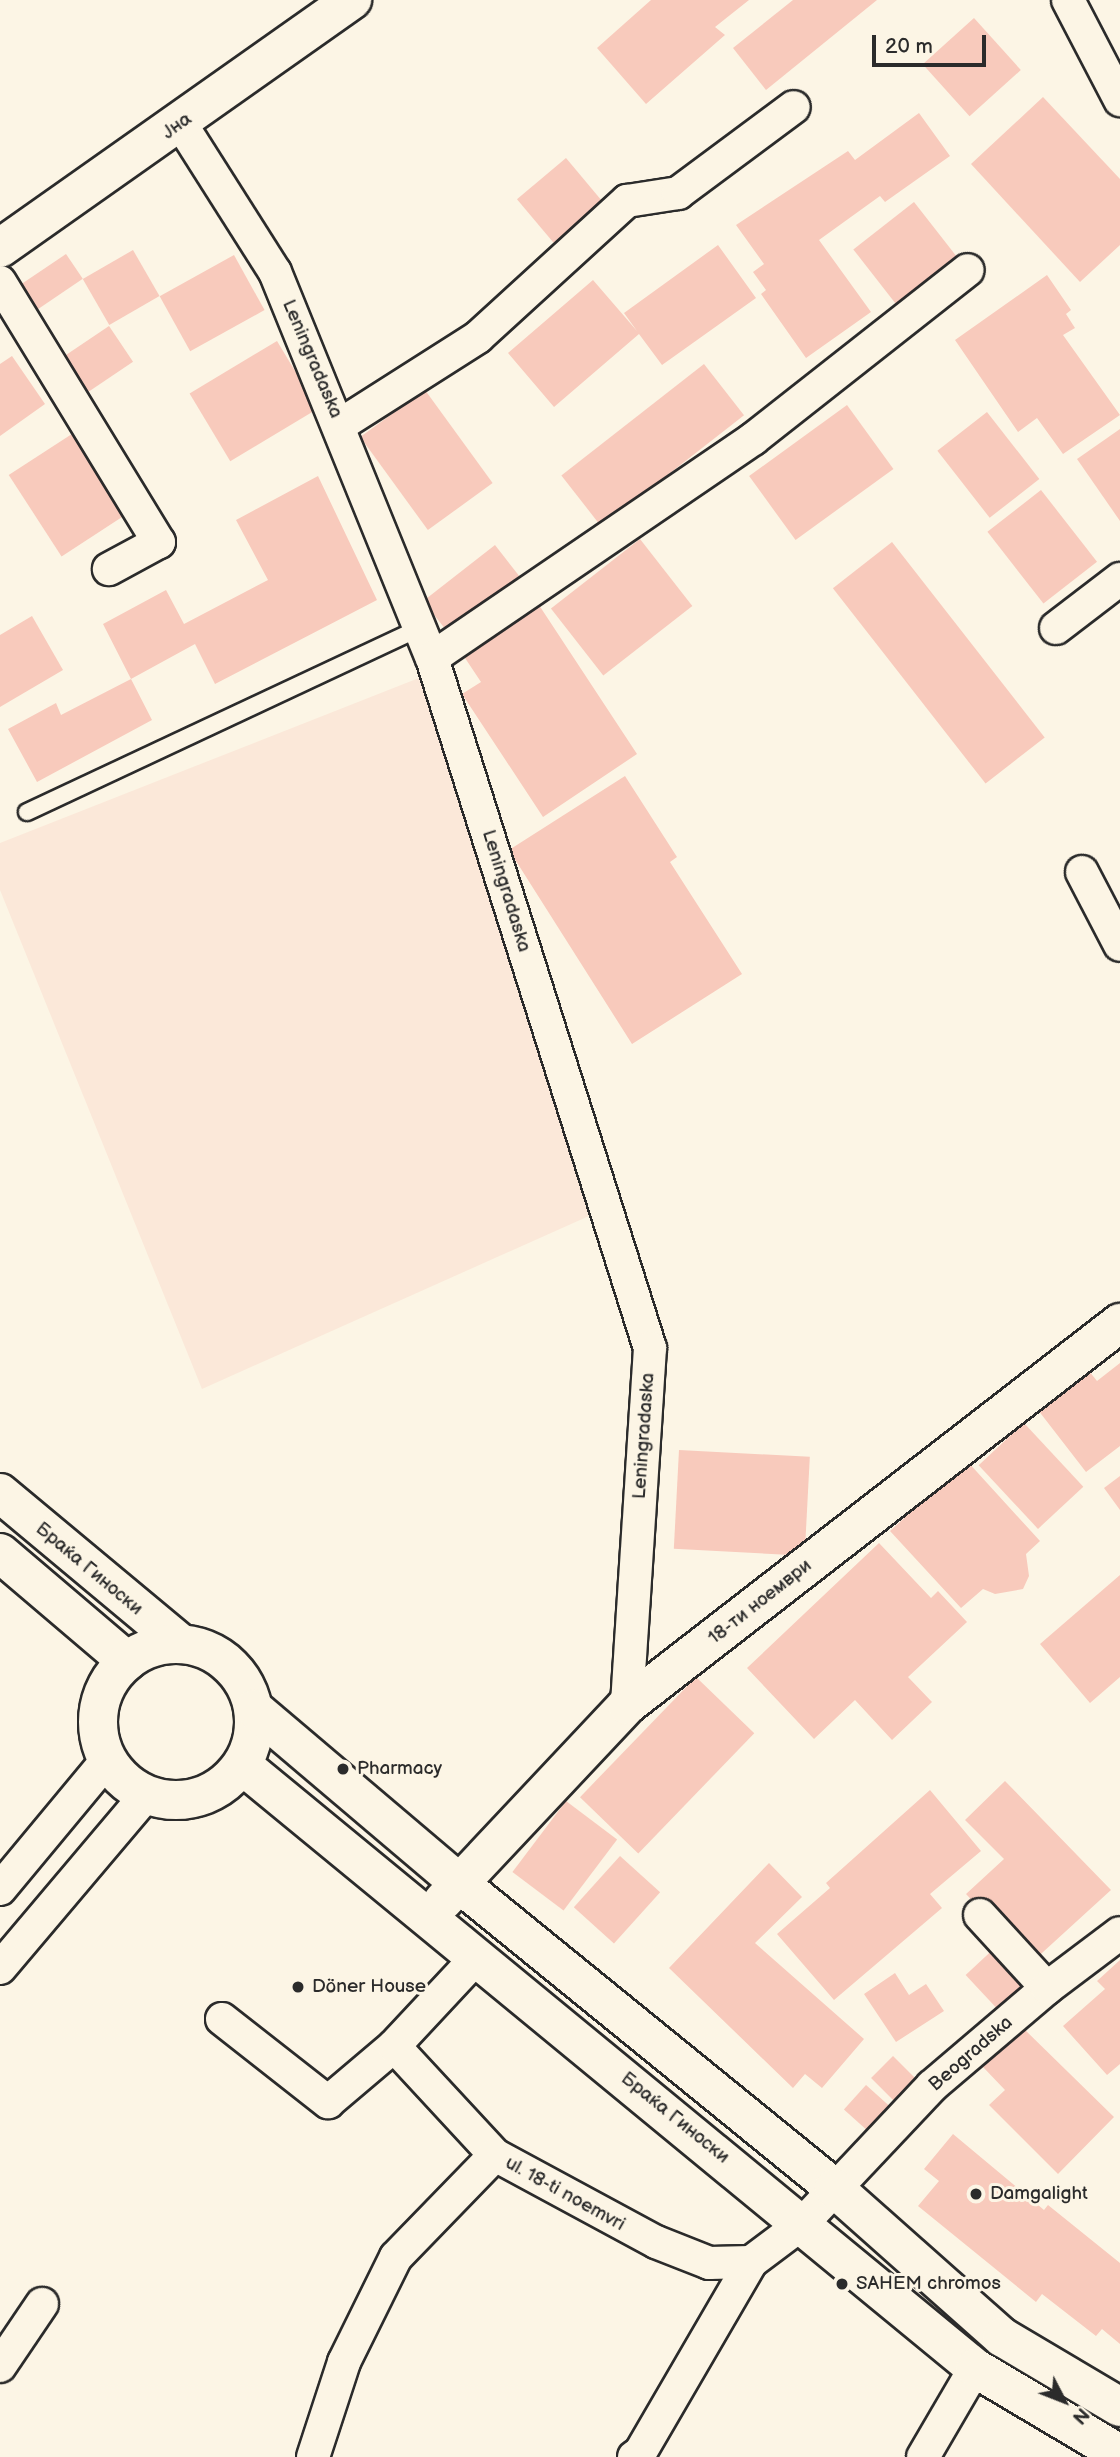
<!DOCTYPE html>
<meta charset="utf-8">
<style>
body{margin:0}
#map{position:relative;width:1120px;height:2457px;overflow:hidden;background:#fcf5e5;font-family:"Balsamiq Sans",sans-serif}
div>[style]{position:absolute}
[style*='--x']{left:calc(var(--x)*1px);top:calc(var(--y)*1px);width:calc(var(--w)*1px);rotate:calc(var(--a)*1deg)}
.built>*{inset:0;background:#fbe8d9}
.building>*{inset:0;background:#f8cabc;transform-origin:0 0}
.roads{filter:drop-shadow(2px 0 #2b2b2b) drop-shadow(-2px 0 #2b2b2b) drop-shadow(0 2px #2b2b2b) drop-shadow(0 -2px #2b2b2b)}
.service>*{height:16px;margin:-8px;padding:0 8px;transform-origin:8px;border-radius:8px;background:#fcf5e5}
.minor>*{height:32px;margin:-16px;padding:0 16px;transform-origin:16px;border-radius:16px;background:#fcf5e5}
.tertiary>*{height:38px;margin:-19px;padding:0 19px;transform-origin:19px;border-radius:19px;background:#fcf5e5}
.tertiary>.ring{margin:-19px;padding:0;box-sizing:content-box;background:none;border:38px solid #fcf5e5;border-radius:50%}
.dots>*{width:19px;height:19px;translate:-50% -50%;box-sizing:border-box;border:4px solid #fcf5e5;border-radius:50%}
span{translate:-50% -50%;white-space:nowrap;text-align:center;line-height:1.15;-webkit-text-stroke:6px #fcf5e5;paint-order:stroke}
.street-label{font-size:19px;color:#2b2b2b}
.poi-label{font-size:19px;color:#2b2b2b}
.left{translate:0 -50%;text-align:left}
.north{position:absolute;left:1029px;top:2366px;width:70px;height:70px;-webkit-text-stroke:5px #fcf5e5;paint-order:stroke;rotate:132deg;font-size:19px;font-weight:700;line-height:28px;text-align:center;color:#2b2b2b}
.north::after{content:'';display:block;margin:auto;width:24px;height:32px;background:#2b2b2b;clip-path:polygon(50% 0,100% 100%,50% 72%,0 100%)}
.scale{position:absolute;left:872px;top:35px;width:114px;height:32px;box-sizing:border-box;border:4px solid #2b2b2b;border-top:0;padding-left:9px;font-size:21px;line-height:24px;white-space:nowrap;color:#2b2b2b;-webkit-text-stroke:5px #fcf5e5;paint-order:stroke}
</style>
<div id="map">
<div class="built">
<div style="clip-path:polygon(429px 674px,589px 1216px,202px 1389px,0 890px,0 843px)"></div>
</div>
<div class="building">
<div style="clip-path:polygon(651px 0,749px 0,715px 27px,725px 35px,646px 104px,597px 48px)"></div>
<div style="clip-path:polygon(793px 0,877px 0,766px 90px,733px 48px)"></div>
<div style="left:974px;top:18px;width:70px;height:69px;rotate:48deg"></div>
<div style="clip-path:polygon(1043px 97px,1120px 179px,1120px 245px,1080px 282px,971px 164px)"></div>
<div style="clip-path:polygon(919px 113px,950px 156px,885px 202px,880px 196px,819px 240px,871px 312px,806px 358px,761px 294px,766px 290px,753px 272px,764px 264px,736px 225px,848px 151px,855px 160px)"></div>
<div style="left:566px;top:158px;width:57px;height:64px;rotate:50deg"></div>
<div style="left:914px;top:202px;width:73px;height:77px;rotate:52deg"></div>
<div style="clip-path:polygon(718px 245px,756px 298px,662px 365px,639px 334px,554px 407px,508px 353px,593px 280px,637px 331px,624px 313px)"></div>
<div style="left:133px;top:250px;width:53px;height:58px;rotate:60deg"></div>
<div style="left:66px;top:254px;width:30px;height:64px;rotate:56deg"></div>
<div style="left:234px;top:255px;width:63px;height:85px;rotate:61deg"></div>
<div style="clip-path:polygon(1047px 275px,1071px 310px,1066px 314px,1075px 328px,1063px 335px,1120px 415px,1063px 454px,1037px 418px,1018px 432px,955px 340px)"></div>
<div style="left:109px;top:326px;width:43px;height:64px;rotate:56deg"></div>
<div style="left:277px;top:341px;width:79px;height:102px;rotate:59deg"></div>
<div style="clip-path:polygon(12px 356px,45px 404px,0 436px,0 364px)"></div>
<div style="left:704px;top:364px;width:65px;height:181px;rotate:52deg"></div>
<div style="left:425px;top:390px;width:115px;height:80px;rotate:54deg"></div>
<div style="left:847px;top:405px;width:79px;height:121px;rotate:54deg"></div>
<div style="left:987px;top:412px;width:85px;height:63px;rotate:52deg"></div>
<div style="clip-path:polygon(1120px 429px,1120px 521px,1077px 459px)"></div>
<div style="left:75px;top:432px;width:97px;height:79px;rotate:57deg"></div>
<div style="clip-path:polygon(318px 476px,377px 600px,215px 684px,195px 644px,131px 679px,103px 624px,166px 590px,184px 624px,268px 580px,236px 520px)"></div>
<div style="left:1041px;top:490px;width:91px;height:68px;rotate:52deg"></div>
<div style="left:640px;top:539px;width:85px;height:113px;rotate:52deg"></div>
<div style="left:892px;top:542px;width:248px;height:75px;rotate:52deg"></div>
<div style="left:495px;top:545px;width:46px;height:91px;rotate:52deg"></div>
<div style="clip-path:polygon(535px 599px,637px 754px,543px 817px,462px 694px,481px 682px,459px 649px)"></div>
<div style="clip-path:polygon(32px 616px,63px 670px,0 707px,0 635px)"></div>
<div style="clip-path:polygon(131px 679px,152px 720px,37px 782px,8px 729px,56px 703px,61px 715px)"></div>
<div style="clip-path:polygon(625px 776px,677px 857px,670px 862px,742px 974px,632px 1044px,509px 850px)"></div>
<div style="clip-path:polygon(1120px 1363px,1120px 1446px,1086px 1472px,1038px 1410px,1089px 1371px,1097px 1381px)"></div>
<div style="left:1024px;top:1423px;width:87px;height:62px;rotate:47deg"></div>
<div style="left:679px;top:1450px;width:131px;height:99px;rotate:3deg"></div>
<div style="clip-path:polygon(967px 1461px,1040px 1541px,1026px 1554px,1029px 1576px,1023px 1589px,995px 1594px,983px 1589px,961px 1608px,890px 1531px)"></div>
<div style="clip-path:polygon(1120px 1476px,1120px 1510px,1104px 1488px)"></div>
<div style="clip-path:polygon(879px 1543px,931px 1598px,938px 1591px,967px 1622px,908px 1677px,932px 1702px,892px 1740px,855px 1700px,814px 1739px,747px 1668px)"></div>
<div style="clip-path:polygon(1120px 1575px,1120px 1677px,1090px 1703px,1040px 1644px)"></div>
<div style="left:696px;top:1677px;width:81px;height:167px;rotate:44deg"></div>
<div style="clip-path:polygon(1005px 1781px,1111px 1890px,1031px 1963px,966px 1894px,1004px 1859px,965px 1820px)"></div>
<div style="clip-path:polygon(930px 1790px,981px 1851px,930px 1894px,942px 1908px,834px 2000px,777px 1934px,830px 1888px,826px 1883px)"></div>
<div style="left:566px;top:1801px;width:64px;height:89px;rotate:37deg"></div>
<div style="left:620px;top:1856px;width:54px;height:69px;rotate:42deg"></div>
<div style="clip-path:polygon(769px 1863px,802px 1897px,755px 1943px,864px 2039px,822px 2088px,805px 2074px,793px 2088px,669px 1968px)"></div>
<div style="left:1000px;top:1943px;width:50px;height:47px;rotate:47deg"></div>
<div style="clip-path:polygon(1120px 1960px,1120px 2064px,1107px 2075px,1063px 2026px,1105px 1989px,1097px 1981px)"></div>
<div style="clip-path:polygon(895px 1973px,909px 1995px,926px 1984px,944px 2011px,896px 2042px,864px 1994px)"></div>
<div style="clip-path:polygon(1022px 2027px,1114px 2117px,1058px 2174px,989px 2105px,1005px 2090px,983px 2067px)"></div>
<div style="left:893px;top:2056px;width:41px;height:31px;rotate:45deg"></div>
<div style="left:866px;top:2085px;width:39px;height:33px;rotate:42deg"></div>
<div style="clip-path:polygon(953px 2134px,1044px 2210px,1048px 2205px,1120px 2263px,1120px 2344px,1102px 2329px,1096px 2336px,1042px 2294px,1036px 2302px,918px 2206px,939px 2181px,924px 2169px)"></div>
</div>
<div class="roads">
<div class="service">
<div style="--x:27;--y:812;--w:434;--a:-25.1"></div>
</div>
<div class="minor">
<div style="--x:1068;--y:0;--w:113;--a:62.5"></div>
<div style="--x:181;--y:124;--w:175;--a:57.6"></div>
<div style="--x:275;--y:272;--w:417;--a:67.9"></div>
<div style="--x:432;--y:658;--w:724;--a:72.47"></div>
<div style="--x:650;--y:1348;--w:358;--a:93.7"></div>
<div style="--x:0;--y:282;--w:305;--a:58.6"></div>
<div style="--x:159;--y:542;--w:57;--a:151.6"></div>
<div style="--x:340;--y:425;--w:164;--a:-32.5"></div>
<div style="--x:478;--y:337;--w:202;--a:-42.4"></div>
<div style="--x:627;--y:201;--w:52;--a:-8.9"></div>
<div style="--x:678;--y:193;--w:144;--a:-36.6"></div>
<div style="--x:1056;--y:628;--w:81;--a:-37.4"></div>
<div style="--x:432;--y:658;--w:389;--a:-34.3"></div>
<div style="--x:753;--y:439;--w:273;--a:-38.2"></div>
<div style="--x:1082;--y:872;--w:82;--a:62.5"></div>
<div style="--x:0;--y:1889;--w:168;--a:-50.3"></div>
<div style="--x:980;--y:1915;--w:99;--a:47.5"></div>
<div style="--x:0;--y:1968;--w:226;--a:-49.8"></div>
<div style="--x:222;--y:2019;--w:135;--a:38.1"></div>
<div style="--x:328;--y:2102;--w:87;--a:-40.3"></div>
<div style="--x:394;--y:2046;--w:123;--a:-47"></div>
<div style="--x:394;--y:2046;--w:149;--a:47.2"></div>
<div style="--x:0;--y:2366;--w:75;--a:-55.9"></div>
<div style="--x:313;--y:2457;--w:100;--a:-71.9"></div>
<div style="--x:344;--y:2362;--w:117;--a:-63.7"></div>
<div style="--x:396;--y:2257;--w:142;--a:-45.9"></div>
<div style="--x:495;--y:2155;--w:183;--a:28.4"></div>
<div style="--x:656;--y:2242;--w:57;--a:21.6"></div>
<div style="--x:709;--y:2263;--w:42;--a:-1.4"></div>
<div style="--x:751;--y:2262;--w:65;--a:-36.9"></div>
<div style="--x:803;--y:2223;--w:188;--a:-46.7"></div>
<div style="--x:932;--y:2086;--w:151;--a:-40.4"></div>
<div style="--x:1047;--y:1988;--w:91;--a:-37"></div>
<div style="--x:634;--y:2457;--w:7;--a:-34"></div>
<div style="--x:640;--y:2453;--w:221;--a:-59.8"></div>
<div style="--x:923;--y:2457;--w:103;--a:-59.7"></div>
</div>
<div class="tertiary">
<div style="--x:0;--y:248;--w:431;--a:-35.2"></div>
<div style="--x:0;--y:1493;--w:234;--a:39.8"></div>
<div style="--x:0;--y:1553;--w:167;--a:40.4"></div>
<div class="ring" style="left:98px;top:1644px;width:118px;height:118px"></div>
<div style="--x:254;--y:1709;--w:270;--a:40.3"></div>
<div style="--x:460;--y:1884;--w:482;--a:39.1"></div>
<div style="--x:834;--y:2188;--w:225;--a:41.6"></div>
<div style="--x:1002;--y:2337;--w:137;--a:30.7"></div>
<div style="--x:242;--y:1765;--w:949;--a:39.44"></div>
<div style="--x:975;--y:2368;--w:169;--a:30.7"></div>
<div style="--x:443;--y:1901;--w:269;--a:-46.8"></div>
<div style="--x:627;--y:1705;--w:624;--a:-37.77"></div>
</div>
</div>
<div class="dots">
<div style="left:343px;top:1769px;background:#2b2b2b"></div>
<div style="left:298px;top:1987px;background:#2b2b2b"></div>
<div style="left:976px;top:2194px;background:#2b2b2b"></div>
<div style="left:842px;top:2284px;background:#2b2b2b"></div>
</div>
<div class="street-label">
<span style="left:177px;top:126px;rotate:-35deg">Јна</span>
<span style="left:312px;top:359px;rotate:67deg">Leningradaska</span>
<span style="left:506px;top:891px;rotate:73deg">Leningradaska</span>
<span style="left:644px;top:1436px;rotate:-86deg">Leningradaska</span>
<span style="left:89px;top:1569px;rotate:40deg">Браќа Гиноски</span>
<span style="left:760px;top:1602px;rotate:-38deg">18-ти ноември</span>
<span style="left:971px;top:2054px;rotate:-41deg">Beogradska</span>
<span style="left:675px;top:2118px;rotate:39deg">Браќа Гиноски</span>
<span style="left:565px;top:2194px;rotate:29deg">ul. 18-ti noemvri</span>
</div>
<div class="poi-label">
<span class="left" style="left:357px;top:1769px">Pharmacy</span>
<span class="left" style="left:312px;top:1987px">Döner House</span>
<span class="left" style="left:990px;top:2194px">Damgalight</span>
<span class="left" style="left:856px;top:2284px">SAHEM chromos</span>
</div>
<div class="north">N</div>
<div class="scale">20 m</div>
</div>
